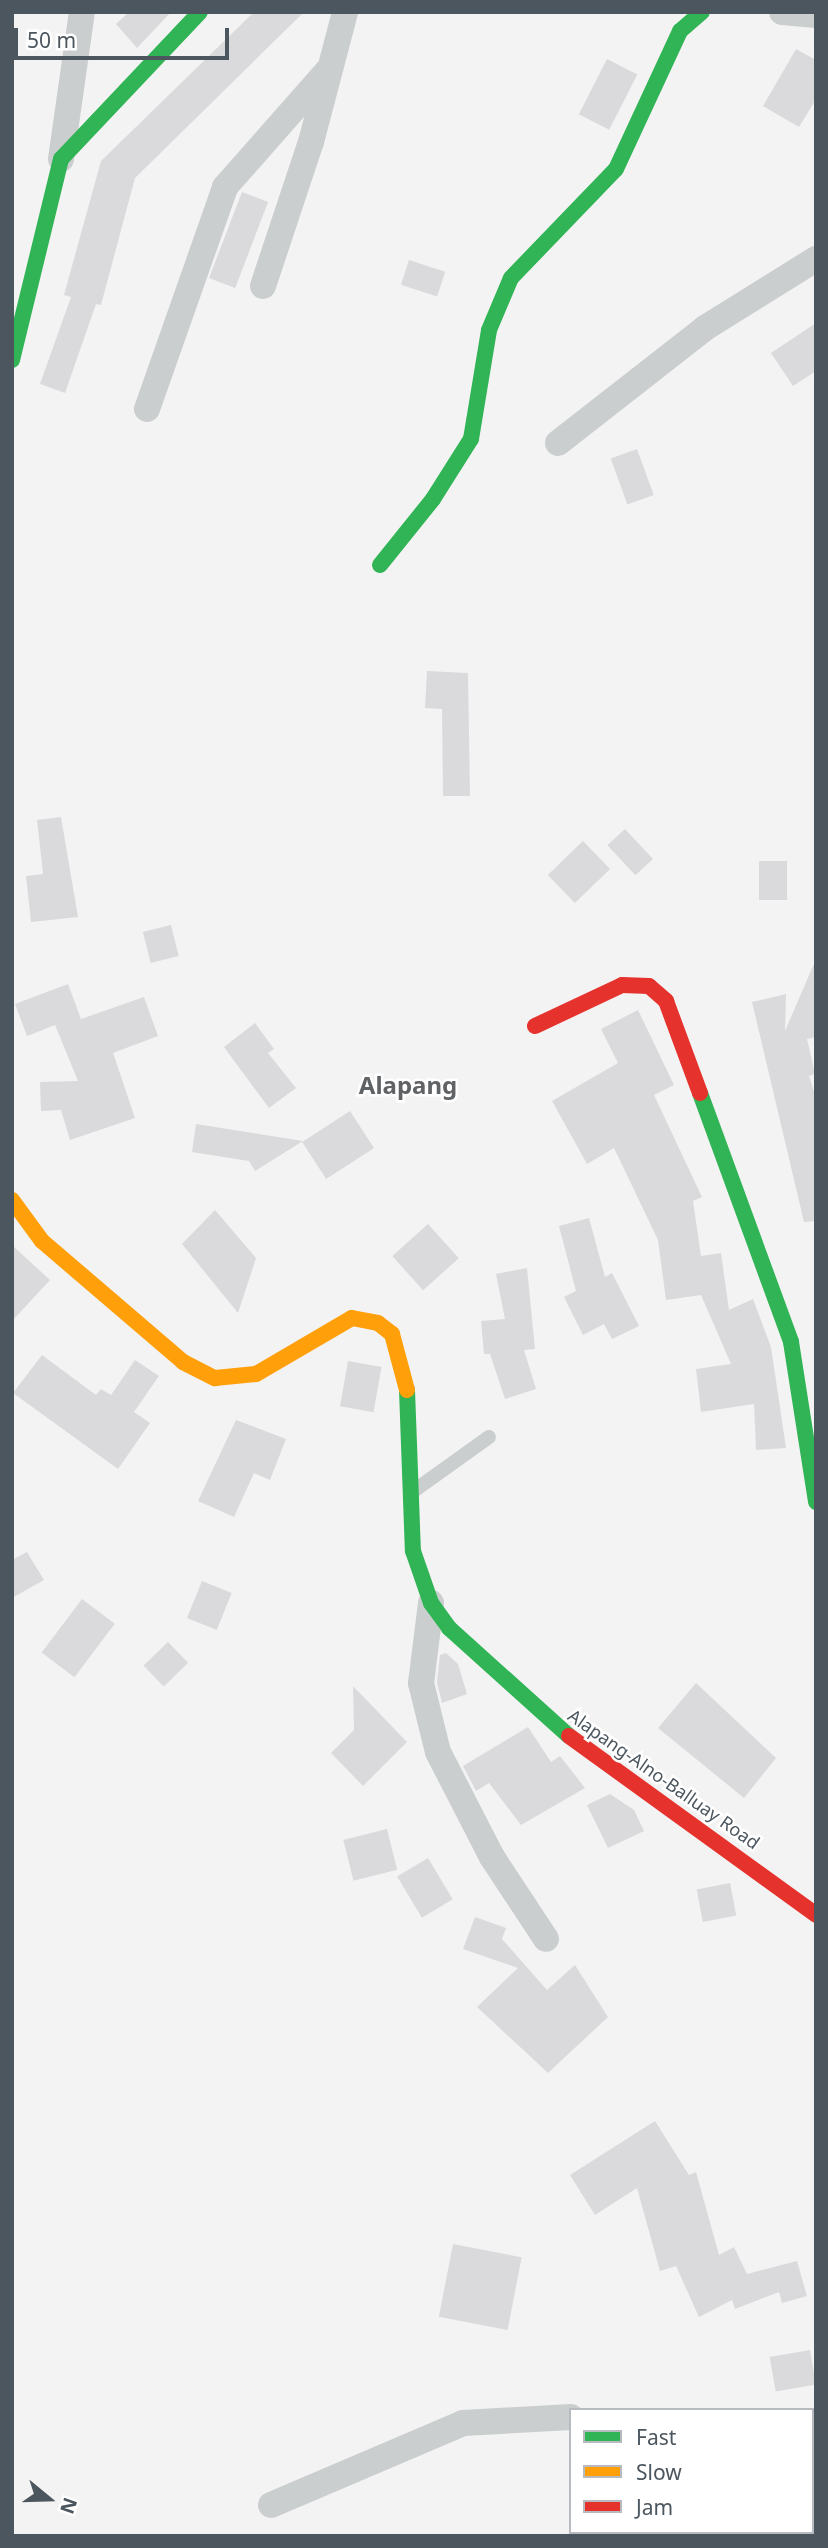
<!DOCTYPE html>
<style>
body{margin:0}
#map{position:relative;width:828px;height:2548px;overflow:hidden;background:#f4f3f3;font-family:"Noto Sans",sans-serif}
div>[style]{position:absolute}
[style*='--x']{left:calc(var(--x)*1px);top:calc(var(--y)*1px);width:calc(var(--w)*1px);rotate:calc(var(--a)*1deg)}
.building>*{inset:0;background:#dadadc;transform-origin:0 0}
.lane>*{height:14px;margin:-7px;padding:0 7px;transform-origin:7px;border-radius:7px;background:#cbcecf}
.street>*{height:26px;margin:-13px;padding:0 13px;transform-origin:13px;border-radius:13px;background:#cbcecf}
.fast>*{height:16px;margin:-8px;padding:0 8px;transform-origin:8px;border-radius:8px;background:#30b455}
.slow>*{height:16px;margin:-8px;padding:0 8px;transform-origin:8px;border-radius:8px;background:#ff9f0a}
.jam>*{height:16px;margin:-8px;padding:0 8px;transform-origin:8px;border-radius:8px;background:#e5322d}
span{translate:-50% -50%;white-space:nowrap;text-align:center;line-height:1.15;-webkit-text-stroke:5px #fff;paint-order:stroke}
.street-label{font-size:18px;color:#4c565e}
.district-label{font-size:24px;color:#5f6366;font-weight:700}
.frame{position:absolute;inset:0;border:14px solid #4c565e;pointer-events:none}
.legend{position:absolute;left:569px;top:2408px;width:245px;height:126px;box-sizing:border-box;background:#fff;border:2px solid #b7bbbf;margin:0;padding:9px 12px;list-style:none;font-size:21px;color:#4c565e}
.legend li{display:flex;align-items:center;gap:14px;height:35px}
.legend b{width:35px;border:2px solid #b7bbbf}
.north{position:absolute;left:14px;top:2464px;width:70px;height:70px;-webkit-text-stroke:5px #fff;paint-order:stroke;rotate:109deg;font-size:19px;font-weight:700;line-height:28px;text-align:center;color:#4c565e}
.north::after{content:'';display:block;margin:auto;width:24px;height:32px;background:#4c565e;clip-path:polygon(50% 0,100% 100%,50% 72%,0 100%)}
.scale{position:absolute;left:14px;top:28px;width:215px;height:32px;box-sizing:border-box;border:4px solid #4c565e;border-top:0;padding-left:9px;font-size:21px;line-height:24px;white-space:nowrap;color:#4c565e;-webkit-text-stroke:5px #fff;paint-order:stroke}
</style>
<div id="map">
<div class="building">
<div style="clip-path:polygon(129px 12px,171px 12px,137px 48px,116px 24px)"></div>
<div style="clip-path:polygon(254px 12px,304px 12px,135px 178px,101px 305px,96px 304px,65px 393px,40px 384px,71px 297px,64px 295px,101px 161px)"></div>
<div style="clip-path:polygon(796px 49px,816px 60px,816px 99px,799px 127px,763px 106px)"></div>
<div style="left:607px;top:59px;width:34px;height:62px;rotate:27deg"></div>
<div style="left:242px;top:192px;width:28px;height:92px;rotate:21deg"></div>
<div style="left:409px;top:260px;width:38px;height:26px;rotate:18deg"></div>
<div style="clip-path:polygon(816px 323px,816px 371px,793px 386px,771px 353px)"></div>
<div style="left:637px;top:449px;width:49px;height:28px;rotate:70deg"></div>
<div style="clip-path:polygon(427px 671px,468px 673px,470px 796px,443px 796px,442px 709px,425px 708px)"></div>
<div style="clip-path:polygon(61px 817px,78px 917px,31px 922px,26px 876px,43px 874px,37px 820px)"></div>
<div style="left:625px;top:829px;width:41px;height:24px;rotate:47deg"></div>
<div style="left:583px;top:841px;width:39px;height:49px;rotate:46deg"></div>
<div style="left:759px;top:861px;width:28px;height:39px"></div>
<div style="left:171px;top:925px;width:32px;height:29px;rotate:76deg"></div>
<div style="clip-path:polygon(816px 959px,816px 1037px,807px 1039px,815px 1074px,809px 1076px,816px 1098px,816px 1221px,804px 1222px,752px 1002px,786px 994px,785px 1031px)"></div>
<div style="clip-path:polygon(68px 984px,81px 1019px,144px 997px,158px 1036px,113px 1053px,135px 1118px,70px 1140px,61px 1110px,41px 1111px,40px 1082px,78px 1081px,55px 1025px,27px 1036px,15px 1004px)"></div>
<div style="clip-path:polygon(638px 1010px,674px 1085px,654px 1095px,702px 1197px,693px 1201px,701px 1256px,721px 1253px,729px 1310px,753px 1299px,771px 1347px,786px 1448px,756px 1450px,754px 1404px,701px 1412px,696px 1369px,731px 1364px,701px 1295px,666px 1300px,658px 1240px,614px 1148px,587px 1164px,552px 1101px,618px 1063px,601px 1029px)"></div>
<div style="clip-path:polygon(255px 1023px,274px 1049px,268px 1053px,296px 1088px,269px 1108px,224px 1047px)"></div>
<div style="left:350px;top:1111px;width:44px;height:57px;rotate:57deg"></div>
<div style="clip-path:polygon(196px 1124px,303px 1141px,255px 1171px,249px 1161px,192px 1152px)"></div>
<div style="clip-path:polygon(215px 1210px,256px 1258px,238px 1313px,182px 1244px)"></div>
<div style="clip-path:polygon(589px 1218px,605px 1277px,612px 1273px,639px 1326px,612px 1339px,604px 1324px,583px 1335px,564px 1297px,576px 1291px,559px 1226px)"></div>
<div style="left:428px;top:1224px;width:46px;height:48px;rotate:48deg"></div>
<div style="clip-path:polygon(12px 1245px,50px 1280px,12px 1321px)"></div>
<div style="clip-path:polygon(527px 1268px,535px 1349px,524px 1350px,536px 1389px,505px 1399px,490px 1354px,484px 1354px,481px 1321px,505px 1319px,496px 1274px)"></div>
<div style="clip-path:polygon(42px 1355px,96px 1395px,101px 1389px,111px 1395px,135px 1360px,159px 1376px,134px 1412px,150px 1423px,118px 1469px,13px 1393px)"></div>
<div style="left:348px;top:1361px;width:34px;height:46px;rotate:10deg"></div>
<div style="clip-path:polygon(236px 1420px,286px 1439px,270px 1480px,254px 1473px,234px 1517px,198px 1501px)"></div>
<div style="clip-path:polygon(27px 1552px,44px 1580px,12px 1598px,12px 1560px)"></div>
<div style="left:202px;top:1581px;width:32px;height:40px;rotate:22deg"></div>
<div style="left:82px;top:1599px;width:41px;height:67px;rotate:37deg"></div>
<div style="left:168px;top:1642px;width:29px;height:34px;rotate:46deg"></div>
<div style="clip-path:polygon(446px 1653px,458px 1664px,467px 1694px,442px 1703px,437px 1682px,440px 1655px)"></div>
<div style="clip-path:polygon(696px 1683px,776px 1758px,744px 1798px,658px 1728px)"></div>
<div style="clip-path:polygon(353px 1686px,407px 1742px,363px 1786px,331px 1753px,354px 1730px)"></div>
<div style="clip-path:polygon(528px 1727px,551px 1762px,560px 1756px,585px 1788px,521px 1825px,489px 1783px,476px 1791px,463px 1766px)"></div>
<div style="clip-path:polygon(610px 1794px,634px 1810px,644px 1831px,608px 1848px,587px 1805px)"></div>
<div style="left:387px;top:1829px;width:42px;height:45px;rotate:76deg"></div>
<div style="left:428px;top:1858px;width:48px;height:36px;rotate:59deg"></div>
<div style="left:730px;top:1883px;width:33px;height:34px;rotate:79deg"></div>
<div style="clip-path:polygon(475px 1917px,506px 1928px,502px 1939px,547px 1990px,575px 1965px,608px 2017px,548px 2073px,477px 2007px,518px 1968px,463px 1949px)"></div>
<div style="clip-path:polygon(655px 2121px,689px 2175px,696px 2172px,719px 2255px,734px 2247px,747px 2274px,797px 2261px,807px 2296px,782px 2303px,779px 2292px,735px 2309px,732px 2300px,699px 2317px,676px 2266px,660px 2271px,637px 2188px,595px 2215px,570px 2175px)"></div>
<div style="left:453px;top:2244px;width:70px;height:74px;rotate:11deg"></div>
<div style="left:810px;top:2350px;width:35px;height:41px;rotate:80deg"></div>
</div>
<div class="lane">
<div style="--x:415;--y:1490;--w:91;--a:-35.6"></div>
</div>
<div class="street">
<div style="--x:782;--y:12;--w:34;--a:5"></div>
<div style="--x:61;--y:159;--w:148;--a:-81.9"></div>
<div style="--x:263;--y:286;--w:152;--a:-71.6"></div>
<div style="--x:311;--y:142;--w:134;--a:-75.3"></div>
<div style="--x:147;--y:409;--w:235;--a:-70.6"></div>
<div style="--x:225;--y:187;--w:159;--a:-48.6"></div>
<div style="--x:558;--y:443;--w:187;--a:-38"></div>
<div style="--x:705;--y:328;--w:131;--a:-31.9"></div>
<div style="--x:431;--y:1603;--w:81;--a:97.1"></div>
<div style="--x:421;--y:1683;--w:71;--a:76.2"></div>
<div style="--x:438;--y:1752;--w:118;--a:62.8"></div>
<div style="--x:492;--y:1857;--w:98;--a:56.6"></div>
<div style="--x:812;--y:2441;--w:4;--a:0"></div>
<div style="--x:271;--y:2505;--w:209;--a:-23.1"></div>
<div style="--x:463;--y:2423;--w:108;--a:-3.2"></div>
</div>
<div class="fast">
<div style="--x:12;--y:360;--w:207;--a:-76.3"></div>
<div style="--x:61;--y:159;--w:202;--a:-46.6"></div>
<div style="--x:380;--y:565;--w:85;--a:-51.2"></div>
<div style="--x:433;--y:499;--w:71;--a:-57.7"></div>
<div style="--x:471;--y:439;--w:110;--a:-80.6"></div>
<div style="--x:489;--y:330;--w:56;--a:-67.1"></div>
<div style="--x:511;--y:278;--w:151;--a:-46.1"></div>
<div style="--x:616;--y:169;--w:152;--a:-65.1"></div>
<div style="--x:680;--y:31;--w:29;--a:-41"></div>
<div style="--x:700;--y:1093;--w:265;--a:69.9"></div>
<div style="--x:791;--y:1342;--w:162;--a:81.1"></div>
<div style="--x:407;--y:1390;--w:161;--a:87.9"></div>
<div style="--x:413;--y:1551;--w:55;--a:70.9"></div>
<div style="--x:431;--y:1603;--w:31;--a:54"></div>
<div style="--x:449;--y:1628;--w:161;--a:42"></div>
</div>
<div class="slow">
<div style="--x:12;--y:1200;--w:51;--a:53.8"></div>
<div style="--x:42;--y:1241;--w:186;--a:40.6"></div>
<div style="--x:183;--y:1362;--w:36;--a:27"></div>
<div style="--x:215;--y:1378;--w:41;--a:-5.6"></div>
<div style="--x:256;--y:1374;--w:111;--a:-30.3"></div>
<div style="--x:352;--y:1318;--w:26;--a:11"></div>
<div style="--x:378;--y:1323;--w:18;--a:38"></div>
<div style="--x:392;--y:1334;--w:58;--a:75"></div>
</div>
<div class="jam">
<div style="--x:535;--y:1026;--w:96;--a:-25.2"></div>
<div style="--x:622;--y:985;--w:27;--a:2"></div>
<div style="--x:649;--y:986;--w:23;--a:41"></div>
<div style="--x:666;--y:1001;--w:98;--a:69.7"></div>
<div style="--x:569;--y:1736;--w:305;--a:35.9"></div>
</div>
<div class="street-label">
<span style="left:664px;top:1779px;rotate:35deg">Alapang-Alno-Balluay Road</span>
</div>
<div class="district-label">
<span style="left:408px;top:1085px">Alapang</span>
</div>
<div class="frame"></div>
<ul class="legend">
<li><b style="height:9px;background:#30b455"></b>Fast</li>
<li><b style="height:9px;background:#ff9f0a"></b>Slow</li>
<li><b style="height:9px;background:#e5322d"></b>Jam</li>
</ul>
<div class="north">N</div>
<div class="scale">50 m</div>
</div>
